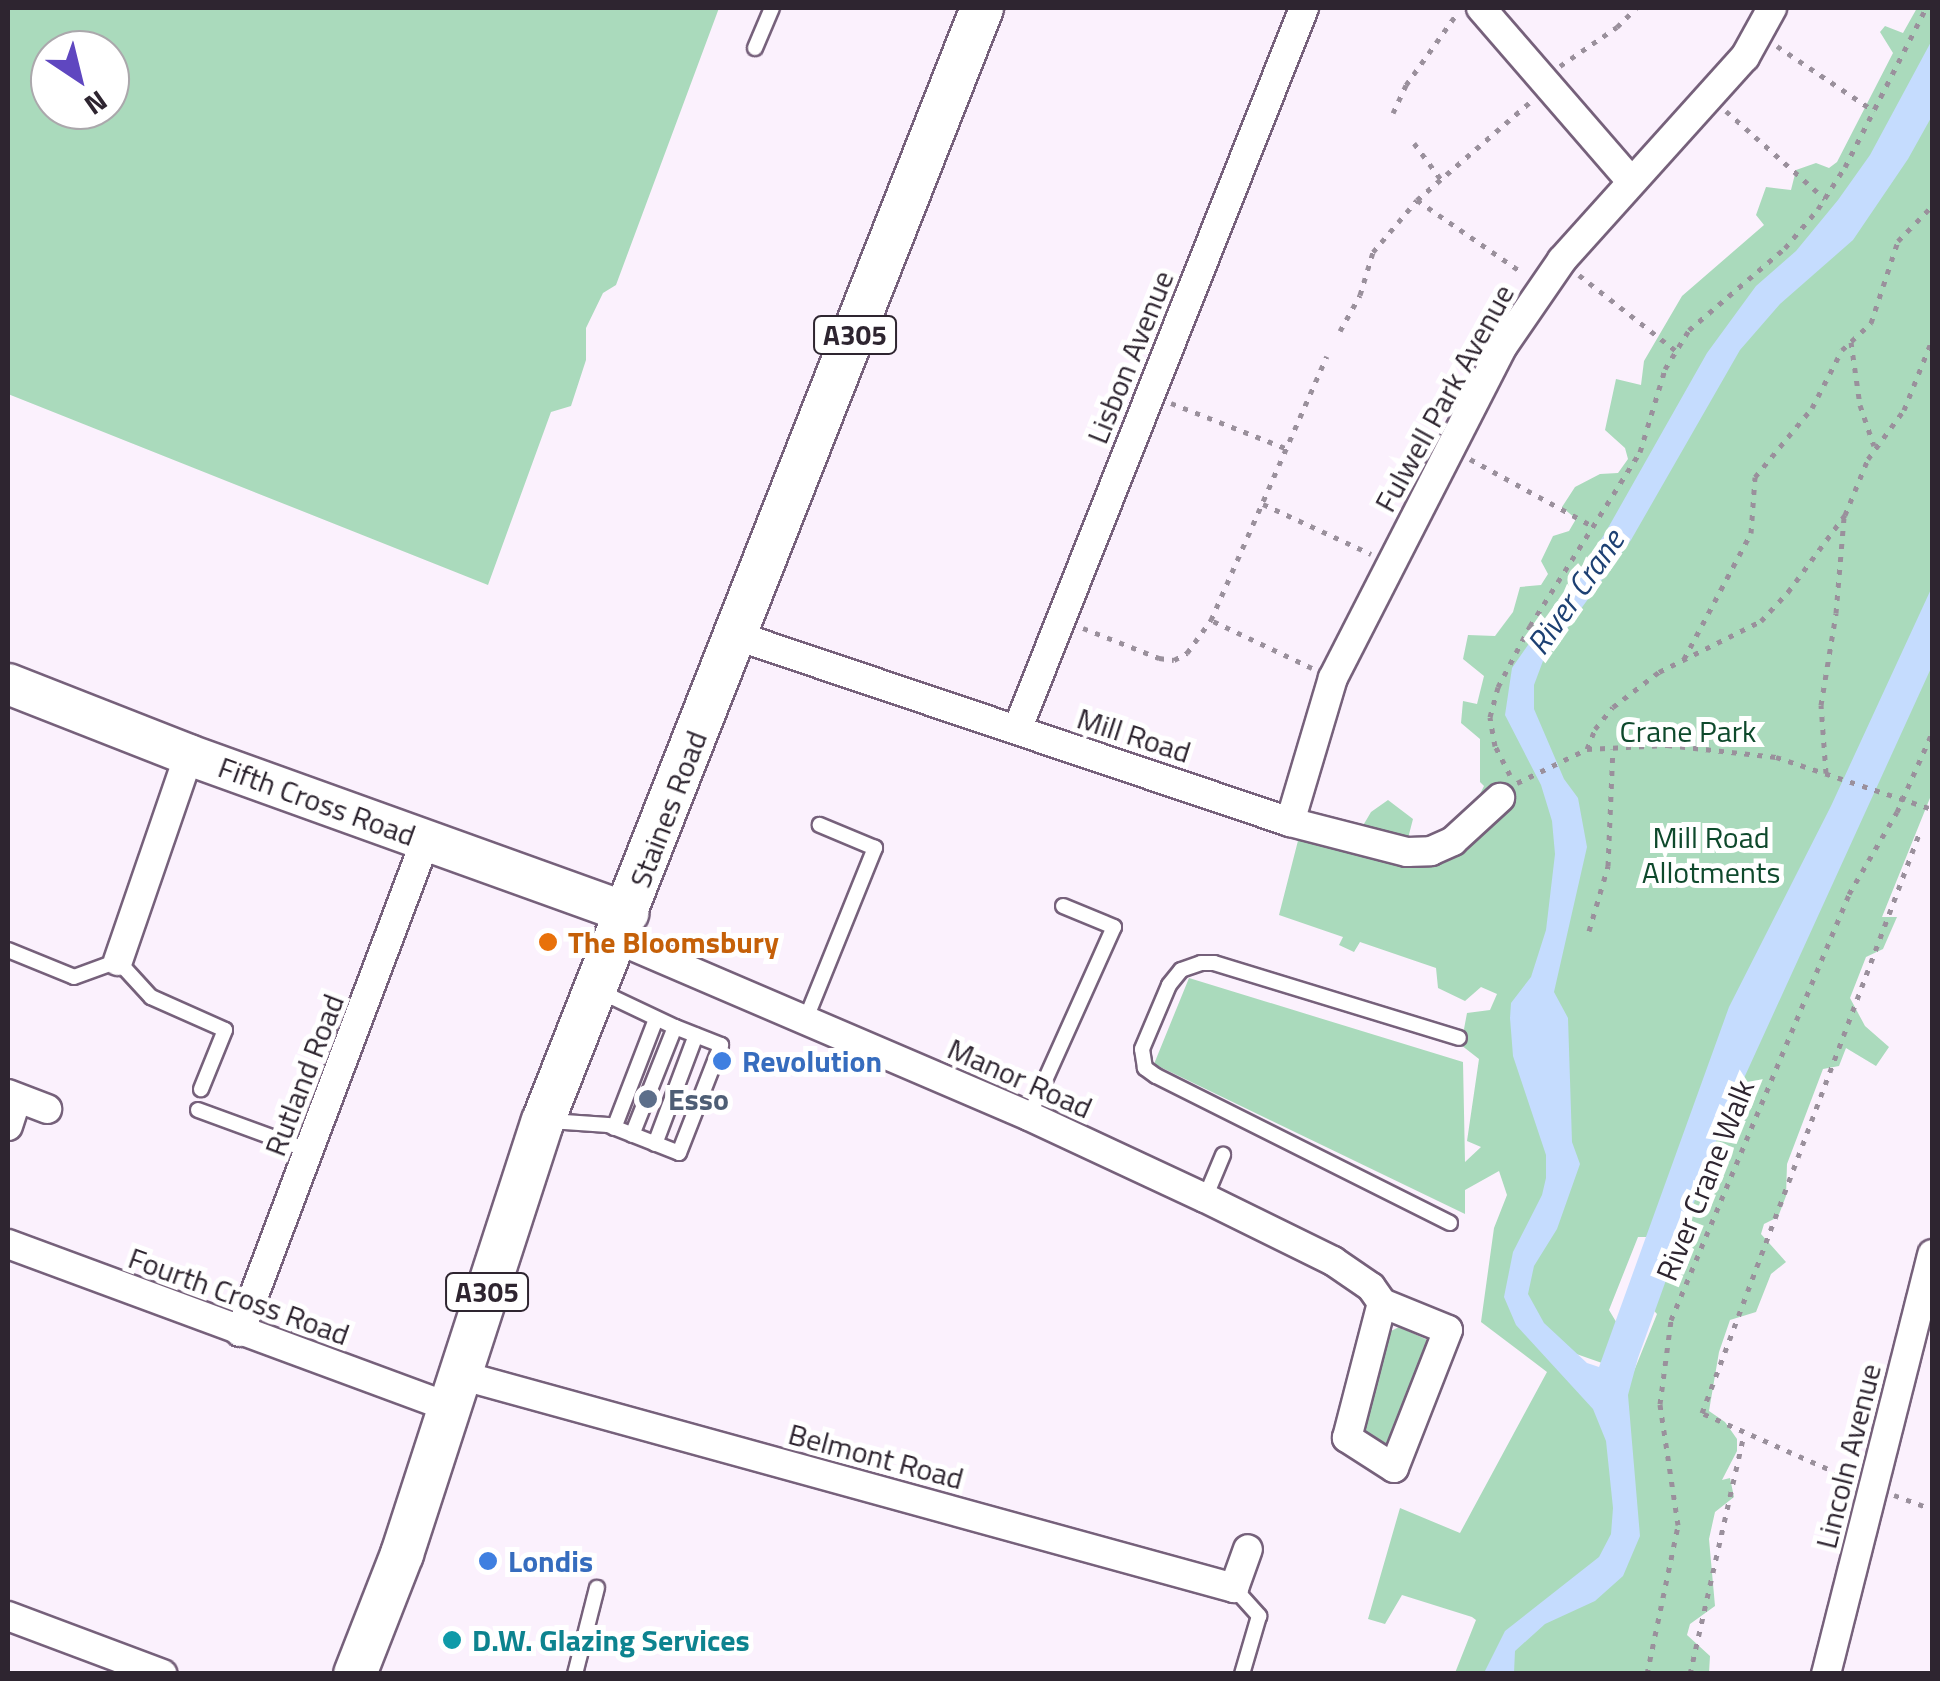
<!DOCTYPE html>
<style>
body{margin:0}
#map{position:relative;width:1940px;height:1681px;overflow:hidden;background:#fbf1fd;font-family:"Titillium Web",sans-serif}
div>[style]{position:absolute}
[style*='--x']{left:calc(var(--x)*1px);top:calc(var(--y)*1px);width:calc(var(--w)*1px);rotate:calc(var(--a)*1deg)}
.green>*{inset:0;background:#aadabc}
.water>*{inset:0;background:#c5dcfe}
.path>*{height:5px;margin-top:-2.5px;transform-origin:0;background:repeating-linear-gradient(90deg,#9a909c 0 5px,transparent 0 13px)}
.roads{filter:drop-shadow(2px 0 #76617b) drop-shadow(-2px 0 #76617b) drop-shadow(0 2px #76617b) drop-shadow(0 -2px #76617b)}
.lane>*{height:14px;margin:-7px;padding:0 7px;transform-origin:7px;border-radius:7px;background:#fff}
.street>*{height:28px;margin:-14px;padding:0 14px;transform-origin:14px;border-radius:14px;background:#fff}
.secondary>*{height:40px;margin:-20px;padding:0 20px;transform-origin:20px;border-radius:20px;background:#fff}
.primary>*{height:42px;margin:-21px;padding:0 21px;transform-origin:21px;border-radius:21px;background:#fff}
.dots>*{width:28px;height:28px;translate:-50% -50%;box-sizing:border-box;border:5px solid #fff;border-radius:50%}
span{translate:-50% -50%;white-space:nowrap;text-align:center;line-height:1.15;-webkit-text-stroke:10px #fff;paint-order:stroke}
.shield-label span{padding:2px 8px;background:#fff;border:2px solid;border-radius:8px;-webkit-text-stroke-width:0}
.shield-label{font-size:28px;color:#2e2530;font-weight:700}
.street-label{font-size:30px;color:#2e2530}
.park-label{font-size:30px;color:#0e492c}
.food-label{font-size:30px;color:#c56008;font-weight:700}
.left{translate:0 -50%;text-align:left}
.shop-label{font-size:30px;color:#366cbe;font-weight:700}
.service-label{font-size:30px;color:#4e5e75;font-weight:700}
.culture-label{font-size:30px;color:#0d838f;font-weight:700}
.water-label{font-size:32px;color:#1d4073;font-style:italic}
.frame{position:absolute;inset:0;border:10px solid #2e2530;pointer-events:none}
.north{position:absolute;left:30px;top:30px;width:100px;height:100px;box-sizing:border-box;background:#fff;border:2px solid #aba8ac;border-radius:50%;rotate:145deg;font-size:28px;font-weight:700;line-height:40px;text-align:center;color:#2e2530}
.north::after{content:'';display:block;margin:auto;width:35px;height:45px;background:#5f47c0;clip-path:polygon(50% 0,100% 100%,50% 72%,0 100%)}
</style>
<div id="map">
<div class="green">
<div style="clip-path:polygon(evenodd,8px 8px,719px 8px,616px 285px,603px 293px,586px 328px,586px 360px,571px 406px,551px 412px,488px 585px,8px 394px,8px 8px,50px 50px,110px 50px,110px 110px,50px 110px,50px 50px)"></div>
<div style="clip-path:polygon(evenodd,1917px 8px,1932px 8px,1932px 793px,1882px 917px,1897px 917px,1883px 949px,1866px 957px,1850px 998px,1865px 1026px,1889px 1047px,1876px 1066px,1846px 1048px,1839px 1066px,1823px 1069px,1787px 1164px,1786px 1196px,1778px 1217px,1764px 1224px,1761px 1234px,1786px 1262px,1771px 1274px,1756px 1312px,1730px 1320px,1719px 1352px,1709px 1411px,1725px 1422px,1737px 1439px,1737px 1451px,1722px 1480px,1730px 1478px,1734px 1497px,1715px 1512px,1709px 1539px,1715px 1606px,1690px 1624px,1687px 1635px,1710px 1656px,1709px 1673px,1455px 1673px,1476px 1620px,1472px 1617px,1402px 1595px,1385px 1624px,1368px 1619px,1400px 1508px,1460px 1533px,1547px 1372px,1481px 1322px,1494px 1228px,1507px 1195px,1499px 1171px,1465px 1190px,1465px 1214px,1154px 1064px,1189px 978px,1463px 1062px,1465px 1162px,1481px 1147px,1467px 1141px,1479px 1059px,1461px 1045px,1467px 1013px,1490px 1010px,1497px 994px,1481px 987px,1465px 1001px,1438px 988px,1436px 968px,1360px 942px,1354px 952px,1339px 945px,1343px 937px,1279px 915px,1302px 825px,1361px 829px,1371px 812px,1388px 800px,1413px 819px,1406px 846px,1424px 848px,1486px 810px,1477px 800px,1484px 786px,1480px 782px,1480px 739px,1461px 723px,1463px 701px,1477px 704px,1484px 676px,1463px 659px,1468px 635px,1495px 636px,1513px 612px,1520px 587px,1541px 585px,1548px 574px,1541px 561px,1553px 536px,1569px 531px,1576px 519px,1562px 507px,1575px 487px,1600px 474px,1618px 473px,1628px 459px,1625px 448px,1605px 430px,1616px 379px,1641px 385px,1644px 361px,1682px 296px,1764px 225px,1756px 215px,1766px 187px,1791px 190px,1796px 170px,1816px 163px,1829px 168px,1837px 162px,1893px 53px,1880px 32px,1885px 26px,1903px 33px,1917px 8px,1638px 1237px,1648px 1237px,1633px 1288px,1657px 1314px,1611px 1428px,1565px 1350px,1602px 1363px,1618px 1325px,1609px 1310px,1638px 1237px)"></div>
<div style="clip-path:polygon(1399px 1327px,1432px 1342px,1399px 1442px,1384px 1448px,1368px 1439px,1363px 1430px,1383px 1335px)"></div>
</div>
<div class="water">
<div style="clip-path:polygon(1932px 40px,1932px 116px,1908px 159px,1853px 240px,1780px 304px,1740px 350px,1631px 540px,1543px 661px,1534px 685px,1534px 709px,1564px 779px,1578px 798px,1587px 847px,1554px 992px,1568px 1018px,1572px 1142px,1580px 1164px,1557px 1229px,1534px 1266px,1528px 1294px,1544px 1323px,1587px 1363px,1599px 1367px,1729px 1007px,1831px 806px,1932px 587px,1932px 666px,1719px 1133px,1638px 1358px,1628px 1395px,1640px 1536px,1623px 1576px,1595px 1601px,1545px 1624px,1515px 1651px,1514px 1673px,1484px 1673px,1505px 1631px,1599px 1557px,1611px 1534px,1613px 1508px,1606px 1441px,1593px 1409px,1516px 1325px,1504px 1297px,1513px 1252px,1542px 1195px,1546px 1178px,1546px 1155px,1513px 1056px,1510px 1018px,1511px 1003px,1531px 977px,1546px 930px,1555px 854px,1552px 821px,1541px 785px,1505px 715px,1512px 668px,1604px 535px,1707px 353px,1756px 286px,1796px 251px,1838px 200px,1870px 155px)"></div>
</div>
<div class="path">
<div style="--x:1777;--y:46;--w:117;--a:33.8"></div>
<div style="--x:1560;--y:66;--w:69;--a:-34.4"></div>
<div style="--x:1617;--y:27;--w:27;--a:-45"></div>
<div style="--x:1726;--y:111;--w:132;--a:41.6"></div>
<div style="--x:1393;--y:113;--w:31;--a:-65"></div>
<div style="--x:1406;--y:85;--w:86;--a:-54.5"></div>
<div style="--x:1414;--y:143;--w:47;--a:53.6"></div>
<div style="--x:1417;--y:200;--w:129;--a:34.6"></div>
<div style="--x:1579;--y:275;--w:122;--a:38"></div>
<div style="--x:1340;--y:331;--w:41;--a:-60.9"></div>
<div style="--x:1360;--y:295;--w:45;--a:-73.2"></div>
<div style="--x:1373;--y:252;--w:68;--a:-49.8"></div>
<div style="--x:1417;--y:200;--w:150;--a:-40.9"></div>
<div style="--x:1851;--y:342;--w:64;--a:81.9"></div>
<div style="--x:1860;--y:405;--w:43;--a:71.1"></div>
<div style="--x:1171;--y:403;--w:123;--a:21.5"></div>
<div style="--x:1470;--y:459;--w:141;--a:28.7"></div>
<div style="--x:1263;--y:504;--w:119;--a:24.8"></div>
<div style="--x:1083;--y:628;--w:82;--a:21.5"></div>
<div style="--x:1159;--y:658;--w:15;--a:8"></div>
<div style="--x:1174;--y:660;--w:15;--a:-28"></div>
<div style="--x:1187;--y:653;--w:41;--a:-54"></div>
<div style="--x:1684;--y:659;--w:143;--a:-62"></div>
<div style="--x:1751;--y:533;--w:56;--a:-85.9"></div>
<div style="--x:1755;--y:477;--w:89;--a:-50.4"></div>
<div style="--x:1812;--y:408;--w:65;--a:-62.7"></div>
<div style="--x:1842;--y:350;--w:40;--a:-43"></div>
<div style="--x:1871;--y:323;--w:86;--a:-71.8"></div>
<div style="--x:1898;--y:241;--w:49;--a:-45.8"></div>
<div style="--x:1312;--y:668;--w:112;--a:-154.6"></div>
<div style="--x:1211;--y:620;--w:288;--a:-66.3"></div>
<div style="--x:1587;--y:749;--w:22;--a:-68"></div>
<div style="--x:1595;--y:729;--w:28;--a:-51"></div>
<div style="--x:1613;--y:707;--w:58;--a:-37.3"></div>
<div style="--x:1659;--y:672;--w:114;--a:-26.6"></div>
<div style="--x:1761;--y:621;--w:40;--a:-47"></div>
<div style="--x:1788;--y:592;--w:96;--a:-53.5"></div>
<div style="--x:1845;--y:515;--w:61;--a:-67.7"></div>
<div style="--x:1868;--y:459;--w:61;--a:-53.7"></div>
<div style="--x:1904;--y:410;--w:75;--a:-68.2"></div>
<div style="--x:1826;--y:773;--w:68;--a:-94.2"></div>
<div style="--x:1821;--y:705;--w:93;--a:-80.7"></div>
<div style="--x:1836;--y:613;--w:95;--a:-85.2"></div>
<div style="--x:1510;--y:775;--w:33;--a:-117"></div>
<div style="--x:1495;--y:746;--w:29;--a:-100"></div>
<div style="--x:1490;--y:717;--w:31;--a:-75"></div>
<div style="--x:1498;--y:687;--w:69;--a:-62.3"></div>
<div style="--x:1530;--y:626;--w:206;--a:-57.7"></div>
<div style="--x:1640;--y:452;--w:87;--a:-73.2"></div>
<div style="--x:1665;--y:369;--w:46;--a:-58.4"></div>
<div style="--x:1689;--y:330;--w:126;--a:-40.5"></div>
<div style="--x:1785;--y:248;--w:51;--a:-49.8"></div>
<div style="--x:1818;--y:209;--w:50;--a:-57.3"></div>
<div style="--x:1845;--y:167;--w:178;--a:-63"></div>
<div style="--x:1517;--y:783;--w:78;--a:-25.9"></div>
<div style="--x:1587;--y:749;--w:80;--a:-2.9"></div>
<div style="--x:1667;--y:745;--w:110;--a:6.3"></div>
<div style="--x:1776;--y:757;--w:164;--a:18.4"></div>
<div style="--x:1589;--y:931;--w:68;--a:-73.7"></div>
<div style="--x:1608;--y:866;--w:117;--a:-87.6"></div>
<div style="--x:1851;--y:1479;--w:163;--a:-156.1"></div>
<div style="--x:1702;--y:1413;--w:618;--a:-69.45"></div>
<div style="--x:1894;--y:1495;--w:40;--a:20.2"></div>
<div style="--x:1647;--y:1674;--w:152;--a:-78.2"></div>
<div style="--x:1678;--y:1525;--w:122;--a:-98.5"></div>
<div style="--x:1660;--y:1404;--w:85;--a:-82.5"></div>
<div style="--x:1671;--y:1320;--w:462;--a:-67.3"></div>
<div style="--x:1849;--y:894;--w:95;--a:-59.7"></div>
<div style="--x:1897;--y:812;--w:86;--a:-66.1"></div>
<div style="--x:1690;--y:1674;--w:245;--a:-77.3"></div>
</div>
<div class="roads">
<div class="lane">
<div style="--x:755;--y:48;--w:43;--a:-67"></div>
<div style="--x:8;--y:950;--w:71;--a:22.2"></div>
<div style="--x:74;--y:977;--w:47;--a:-20"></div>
<div style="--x:118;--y:961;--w:49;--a:47.5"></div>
<div style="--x:151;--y:997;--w:81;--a:24"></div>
<div style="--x:225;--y:1030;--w:64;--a:112.1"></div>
<div style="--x:597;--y:990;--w:86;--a:25.4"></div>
<div style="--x:675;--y:1027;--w:116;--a:111.7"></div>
<div style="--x:805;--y:1021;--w:187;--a:-68"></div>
<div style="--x:875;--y:848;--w:60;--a:-157.3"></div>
<div style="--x:198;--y:1110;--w:119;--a:20.1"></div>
<div style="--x:1029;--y:1116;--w:207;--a:-65.8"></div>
<div style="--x:1114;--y:927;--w:55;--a:-157.6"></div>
<div style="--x:550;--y:1121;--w:58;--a:3.9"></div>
<div style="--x:608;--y:1125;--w:76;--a:21.5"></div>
<div style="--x:679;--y:1153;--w:116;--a:-68.7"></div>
<div style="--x:721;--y:1045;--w:49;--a:-158.6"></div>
<div style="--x:614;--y:1128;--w:117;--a:-68.9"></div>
<div style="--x:655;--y:1144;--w:116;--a:-69.4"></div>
<div style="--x:1205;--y:1198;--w:47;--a:-67.3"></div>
<div style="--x:1450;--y:1223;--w:329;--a:-153.4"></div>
<div style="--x:1156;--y:1076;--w:14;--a:-144"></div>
<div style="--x:1145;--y:1068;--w:19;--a:-99"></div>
<div style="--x:1142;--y:1049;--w:69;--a:-67.1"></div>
<div style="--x:1169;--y:985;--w:19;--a:-51"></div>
<div style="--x:1181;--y:970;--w:21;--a:-19"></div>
<div style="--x:1201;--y:963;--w:13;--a:0"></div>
<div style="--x:1214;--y:963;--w:256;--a:17"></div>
<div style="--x:1234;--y:1588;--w:38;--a:48"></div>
<div style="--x:1259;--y:1616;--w:60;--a:106.3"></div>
<div style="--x:575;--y:1674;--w:89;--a:-75.7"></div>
</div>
<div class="street">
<div style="--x:1481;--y:8;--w:229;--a:49.1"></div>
<div style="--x:737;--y:636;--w:583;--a:18.59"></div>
<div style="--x:1290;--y:822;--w:121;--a:14.4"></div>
<div style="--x:1407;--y:852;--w:24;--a:-2"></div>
<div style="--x:1431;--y:851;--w:24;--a:-24"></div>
<div style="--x:1453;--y:841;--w:64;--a:-42.5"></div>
<div style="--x:1017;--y:730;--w:777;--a:-68.32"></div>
<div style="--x:1290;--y:822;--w:150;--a:-73.4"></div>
<div style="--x:1333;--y:678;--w:373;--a:-62.9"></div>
<div style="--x:1503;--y:346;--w:104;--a:-55.5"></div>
<div style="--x:1562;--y:260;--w:273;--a:-48"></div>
<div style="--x:1745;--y:57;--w:56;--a:-61.1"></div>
<div style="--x:616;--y:939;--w:449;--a:23.2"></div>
<div style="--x:1029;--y:1116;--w:194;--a:25"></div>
<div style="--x:1205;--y:1198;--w:143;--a:26.2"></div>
<div style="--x:1333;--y:1261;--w:46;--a:34.4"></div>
<div style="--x:1371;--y:1287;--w:19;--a:55"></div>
<div style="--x:1382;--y:1303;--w:71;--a:22.2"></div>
<div style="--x:1448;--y:1330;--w:148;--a:111.4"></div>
<div style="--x:1394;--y:1468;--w:56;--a:-147.4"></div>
<div style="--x:1347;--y:1438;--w:139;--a:-75.5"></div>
<div style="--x:118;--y:961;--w:218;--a:-71"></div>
<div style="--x:8;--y:1094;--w:42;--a:21"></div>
<div style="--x:8;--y:1126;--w:29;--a:-72"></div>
<div style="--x:8;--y:1244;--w:470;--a:20.3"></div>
<div style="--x:240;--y:1332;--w:527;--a:-69.33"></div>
<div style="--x:460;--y:1375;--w:803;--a:15.39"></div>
<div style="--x:1234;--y:1588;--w:41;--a:-70.3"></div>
<div style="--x:8;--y:1616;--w:165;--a:20.6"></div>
<div style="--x:1826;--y:1674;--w:433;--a:-75.8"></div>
</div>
<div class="secondary">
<div style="--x:8;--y:684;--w:194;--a:21.4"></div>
<div style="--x:189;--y:755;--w:467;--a:19.8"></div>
</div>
<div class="primary">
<div style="--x:355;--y:1674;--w:129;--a:-68.6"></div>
<div style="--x:402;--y:1554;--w:455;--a:-72"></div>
<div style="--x:543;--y:1121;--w:1196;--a:-68.47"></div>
</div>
</div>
<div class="dots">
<div style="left:548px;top:942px;background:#e8710a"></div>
<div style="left:722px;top:1061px;background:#3f7fe0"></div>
<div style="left:648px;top:1099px;background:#5c6f8a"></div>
<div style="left:488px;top:1561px;background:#3f7fe0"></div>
<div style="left:452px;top:1640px;background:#0f9aa8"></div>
</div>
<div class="shield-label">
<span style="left:855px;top:335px">A305</span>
<span style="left:487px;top:1292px">A305</span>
</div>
<div class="street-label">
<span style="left:1130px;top:357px;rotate:-68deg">Lisbon Avenue</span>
<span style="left:1444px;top:398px;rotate:-61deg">Fulwell Park Avenue</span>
<span style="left:1134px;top:735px;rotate:18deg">Mill Road</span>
<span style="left:317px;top:801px;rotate:20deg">Fifth Cross Road</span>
<span style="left:668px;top:809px;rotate:-69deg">Staines Road</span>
<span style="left:304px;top:1075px;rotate:-69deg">Rutland Road</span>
<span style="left:1020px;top:1078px;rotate:24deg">Manor Road</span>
<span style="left:1705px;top:1180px;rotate:-68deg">River Crane Walk</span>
<span style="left:239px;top:1296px;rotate:20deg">Fourth Cross Road</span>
<span style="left:876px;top:1456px;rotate:15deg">Belmont Road</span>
<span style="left:1848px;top:1456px;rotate:-76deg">Lincoln Avenue</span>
</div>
<div class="park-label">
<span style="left:1688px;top:731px">Crane Park</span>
<span style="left:1711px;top:854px">Mill Road<br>Allotments</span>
</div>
<div class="food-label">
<span class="left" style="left:568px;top:942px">The Bloomsbury</span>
</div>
<div class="shop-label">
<span class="left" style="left:742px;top:1061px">Revolution</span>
<span class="left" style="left:508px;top:1561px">Londis</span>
</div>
<div class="service-label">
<span class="left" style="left:668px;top:1099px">Esso</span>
</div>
<div class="culture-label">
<span class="left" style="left:472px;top:1640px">D.W. Glazing Services</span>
</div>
<div class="water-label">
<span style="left:1575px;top:592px;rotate:-55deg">River Crane</span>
</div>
<div class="frame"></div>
<div class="north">N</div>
</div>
